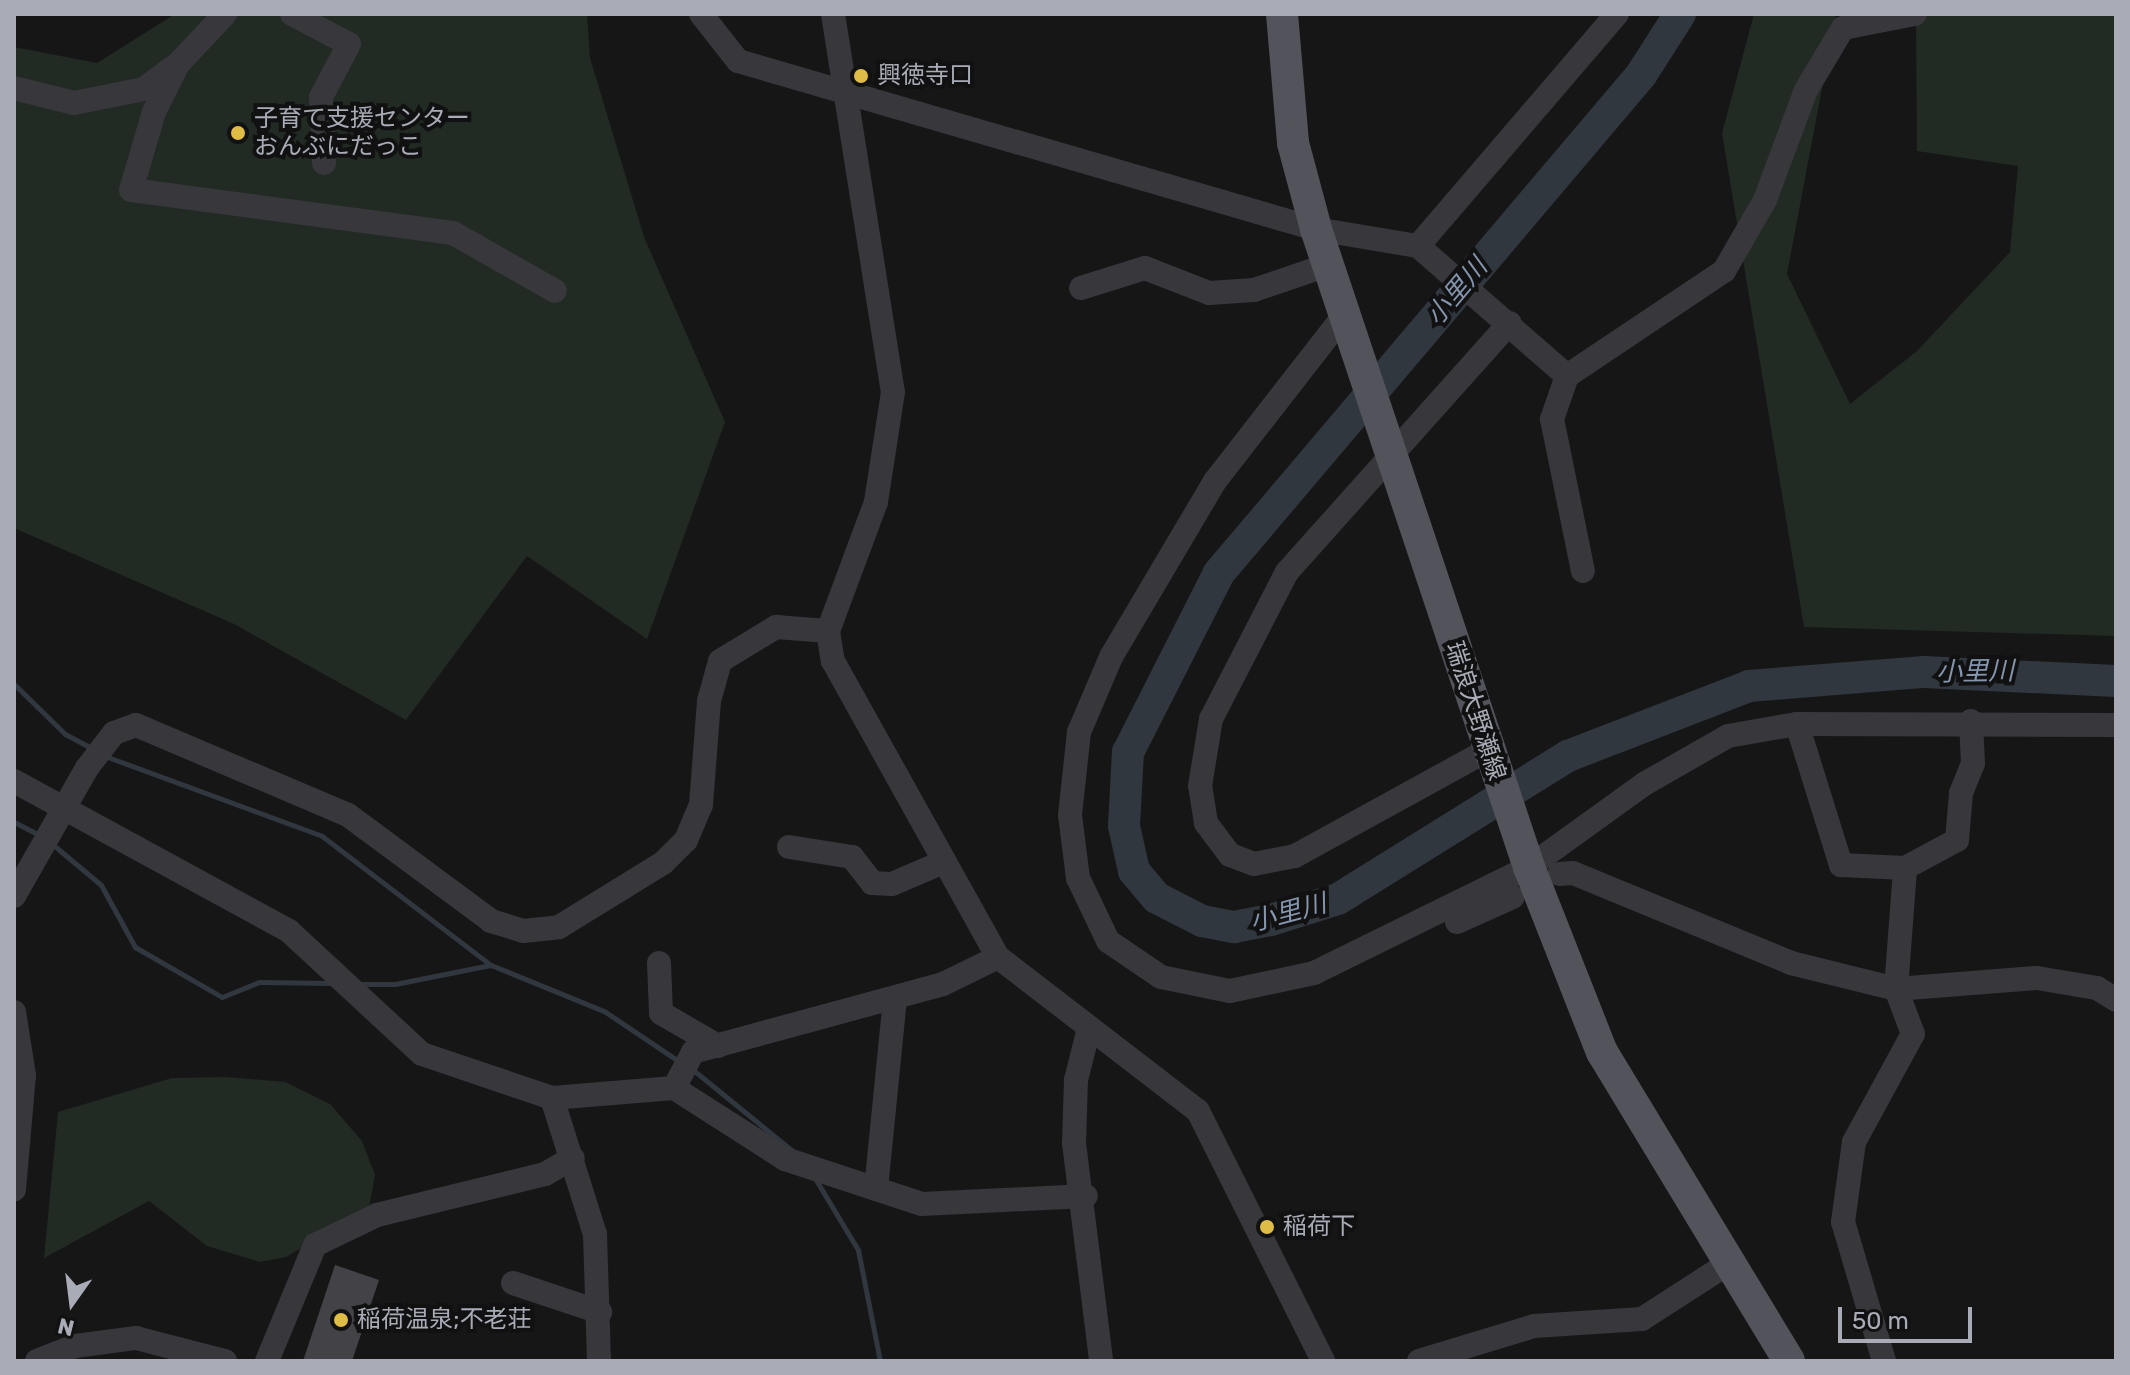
<!DOCTYPE html>
<meta charset="utf-8">
<style>
body{margin:0}
#map{position:relative;width:2130px;height:1375px;overflow:hidden;background:#161617;font-family:Rubik,"Noto Sans JP",sans-serif}
div>[style]{position:absolute}
[style*='--x']{left:calc(var(--x)*1px);top:calc(var(--y)*1px);width:calc(var(--w)*1px);rotate:calc(var(--a)*1deg)}
.green>*{inset:0;background:#222a24}
.stream>*{height:5px;margin:-2.5px;padding:0 2.5px;transform-origin:2.5px;border-radius:2.5px;background:#30373f}
.river>*{height:32px;margin:-16px;padding:0 16px;transform-origin:16px;border-radius:16px;background:#30373f}
.building>*{inset:0;background:#434347}
.minor>*{height:24px;margin:-12px;padding:0 12px;transform-origin:12px;border-radius:12px;background:#37373c}
.major>*{height:32px;margin:-16px;padding:0 16px;transform-origin:16px;border-radius:16px;background:#53545b}
.dots>*{width:22px;height:22px;translate:-50% -50%;box-sizing:border-box;border:4px solid #111112;border-radius:50%}
span{translate:-50% -50%;white-space:nowrap;text-align:center;line-height:1.15;-webkit-text-stroke:8px #111112;paint-order:stroke}
.poi-label{font-size:24px;color:#a9acb6}
.left{translate:0 -50%;text-align:left}
.street-label{font-size:24px;color:#a9acb6}
.water-label{font-size:26px;color:#8495ad;font-style:italic}
.frame{position:absolute;inset:0;border:16px solid #a9acb6;pointer-events:none}
.north{position:absolute;left:32px;top:1263px;width:80px;height:80px;-webkit-text-stroke:6px #111112;paint-order:stroke;rotate:194deg;font-size:22px;font-weight:700;line-height:32px;text-align:center;color:#a9acb6}
.north::after{content:'';display:block;margin:auto;width:28px;height:36px;background:#a9acb6;clip-path:polygon(50% 0,100% 100%,50% 72%,0 100%)}
.scale{position:absolute;left:1838px;top:1307px;width:134px;height:36px;box-sizing:border-box;border:4px solid #a9acb6;border-top:0;padding-left:10px;font-size:24px;line-height:28px;white-space:nowrap;color:#a9acb6;-webkit-text-stroke:6px #111112;paint-order:stroke}
</style>
<div id="map">
<div class="green">
<div style="clip-path:polygon(175px 14px,587px 14px,590px 58px,644px 237px,725px 422px,647px 639px,527px 556px,406px 720px,234px 624px,14px 528px,14px 47px,97px 63px)"></div>
<div style="clip-path:polygon(1754px 14px,1836px 14px,1787px 274px,1850px 404px,1917px 351px,2010px 252px,2018px 166px,1917px 151px,1916px 24px,1922px 14px,2116px 14px,2116px 636px,1804px 627px,1722px 133px)"></div>
<div style="clip-path:polygon(226px 1077px,285px 1082px,330px 1104px,362px 1141px,375px 1175px,369px 1208px,286px 1257px,260px 1262px,207px 1246px,149px 1201px,44px 1258px,58px 1112px,172px 1078px)"></div>
</div>
<div class="stream">
<div style="--x:14;--y:684;--w:71;--a:44.4"></div>
<div style="--x:65;--y:734;--w:32;--a:28"></div>
<div style="--x:105;--y:756;--w:231;--a:20.2"></div>
<div style="--x:322;--y:836;--w:213;--a:37.4"></div>
<div style="--x:491;--y:965;--w:122;--a:22.2"></div>
<div style="--x:604;--y:1011;--w:92;--a:33.9"></div>
<div style="--x:14;--y:822;--w:29;--a:27"></div>
<div style="--x:51;--y:843;--w:65;--a:40"></div>
<div style="--x:101;--y:885;--w:71;--a:61.3"></div>
<div style="--x:135;--y:947;--w:100;--a:29.9"></div>
<div style="--x:222;--y:997;--w:40;--a:-22"></div>
<div style="--x:259;--y:982;--w:73;--a:0.8"></div>
<div style="--x:358;--y:984;--w:37;--a:0"></div>
<div style="--x:395;--y:984;--w:97;--a:-11.3"></div>
<div style="--x:692;--y:1069;--w:133;--a:39.2"></div>
<div style="--x:816;--y:1180;--w:82;--a:59"></div>
<div style="--x:858;--y:1250;--w:113;--a:78.8"></div>
</div>
<div class="river">
<div style="--x:1680;--y:14;--w:72;--a:122.6"></div>
<div style="--x:1641;--y:75;--w:653;--a:130.28"></div>
<div style="--x:1219;--y:573;--w:201;--a:116.9"></div>
<div style="--x:1128;--y:752;--w:74;--a:93.1"></div>
<div style="--x:1124;--y:826;--w:46;--a:77.5"></div>
<div style="--x:1134;--y:871;--w:35;--a:50"></div>
<div style="--x:1157;--y:898;--w:51;--a:27.1"></div>
<div style="--x:1202;--y:921;--w:33;--a:11"></div>
<div style="--x:1234;--y:927;--w:38;--a:-11"></div>
<div style="--x:1271;--y:920;--w:70;--a:-17.4"></div>
<div style="--x:1338;--y:899;--w:271;--a:-31.9"></div>
<div style="--x:1568;--y:756;--w:194;--a:-21.1"></div>
<div style="--x:1749;--y:686;--w:176;--a:-4.6"></div>
<div style="--x:1924;--y:672;--w:192;--a:2.7"></div>
</div>
<div class="building">
<div style="clip-path:polygon(335px 1265px,379px 1280px,352px 1361px,303px 1361px)"></div>
</div>
<div class="minor">
<div style="--x:225;--y:14;--w:69;--a:133.2"></div>
<div style="--x:178;--y:64;--w:54;--a:116.6"></div>
<div style="--x:154;--y:112;--w:81;--a:106.4"></div>
<div style="--x:131;--y:190;--w:325;--a:7.6"></div>
<div style="--x:453;--y:233;--w:117;--a:29.6"></div>
<div style="--x:292;--y:14;--w:64;--a:27.8"></div>
<div style="--x:349;--y:44;--w:60;--a:117.8"></div>
<div style="--x:321;--y:97;--w:66;--a:87.4"></div>
<div style="--x:701;--y:14;--w:60;--a:51.8"></div>
<div style="--x:738;--y:61;--w:602;--a:16.21"></div>
<div style="--x:1316;--y:229;--w:103;--a:9.5"></div>
<div style="--x:1418;--y:246;--w:198;--a:41.1"></div>
<div style="--x:1567;--y:376;--w:46;--a:109.2"></div>
<div style="--x:1552;--y:419;--w:155;--a:78.5"></div>
<div style="--x:833;--y:14;--w:383;--a:81"></div>
<div style="--x:893;--y:392;--w:111;--a:98.8"></div>
<div style="--x:876;--y:502;--w:138;--a:110.4"></div>
<div style="--x:828;--y:631;--w:30;--a:81"></div>
<div style="--x:833;--y:661;--w:339;--a:60.9"></div>
<div style="--x:998;--y:957;--w:252;--a:37.6"></div>
<div style="--x:1198;--y:1111;--w:280;--a:63.4"></div>
<div style="--x:14;--y:88;--w:62;--a:14"></div>
<div style="--x:74;--y:103;--w:71;--a:-11.3"></div>
<div style="--x:144;--y:89;--w:35;--a:-37"></div>
<div style="--x:1418;--y:246;--w:306;--a:-49.4"></div>
<div style="--x:1081;--y:288;--w:67;--a:-17.4"></div>
<div style="--x:1145;--y:268;--w:69;--a:21.3"></div>
<div style="--x:1209;--y:293;--w:45;--a:-3.8"></div>
<div style="--x:1254;--y:290;--w:78;--a:-18.7"></div>
<div style="--x:1345;--y:314;--w:212;--a:127.9"></div>
<div style="--x:1215;--y:481;--w:204;--a:120.6"></div>
<div style="--x:1111;--y:657;--w:82;--a:113.1"></div>
<div style="--x:1079;--y:732;--w:83;--a:96.2"></div>
<div style="--x:1070;--y:815;--w:64;--a:82.8"></div>
<div style="--x:1078;--y:878;--w:70;--a:64.5"></div>
<div style="--x:1108;--y:941;--w:64;--a:34.2"></div>
<div style="--x:1161;--y:977;--w:70;--a:11.5"></div>
<div style="--x:1230;--y:991;--w:86;--a:-12.1"></div>
<div style="--x:1314;--y:973;--w:240;--a:-26.2"></div>
<div style="--x:1529;--y:867;--w:142;--a:-35.8"></div>
<div style="--x:1644;--y:784;--w:97;--a:-29.7"></div>
<div style="--x:1728;--y:736;--w:70;--a:-9.9"></div>
<div style="--x:1797;--y:724;--w:319;--a:0.2"></div>
<div style="--x:1567;--y:376;--w:189;--a:-33.8"></div>
<div style="--x:1724;--y:271;--w:82;--a:-60"></div>
<div style="--x:1765;--y:200;--w:117;--a:-69.6"></div>
<div style="--x:1806;--y:90;--w:72;--a:-59.2"></div>
<div style="--x:1843;--y:28;--w:73;--a:-11"></div>
<div style="--x:1797;--y:724;--w:148;--a:72.7"></div>
<div style="--x:1841;--y:865;--w:64;--a:2.7"></div>
<div style="--x:1905;--y:868;--w:59;--a:-28.3"></div>
<div style="--x:1957;--y:840;--w:47;--a:-85.1"></div>
<div style="--x:1961;--y:793;--w:31;--a:-68"></div>
<div style="--x:1973;--y:764;--w:43;--a:-92.7"></div>
<div style="--x:1486;--y:751;--w:218;--a:151.2"></div>
<div style="--x:1295;--y:856;--w:42;--a:169"></div>
<div style="--x:1254;--y:864;--w:26;--a:-159"></div>
<div style="--x:1230;--y:855;--w:40;--a:-127"></div>
<div style="--x:1206;--y:823;--w:37;--a:-99"></div>
<div style="--x:1200;--y:786;--w:68;--a:-80.7"></div>
<div style="--x:1211;--y:719;--w:165;--a:-62.7"></div>
<div style="--x:1287;--y:572;--w:334;--a:-48.2"></div>
<div style="--x:14;--y:781;--w:313;--a:28.6"></div>
<div style="--x:289;--y:931;--w:181;--a:42.8"></div>
<div style="--x:422;--y:1054;--w:137;--a:18.7"></div>
<div style="--x:552;--y:1098;--w:122;--a:-4.7"></div>
<div style="--x:674;--y:1088;--w:132;--a:32.6"></div>
<div style="--x:785;--y:1159;--w:144;--a:18.2"></div>
<div style="--x:922;--y:1204;--w:164;--a:-2.8"></div>
<div style="--x:789;--y:847;--w:64;--a:9"></div>
<div style="--x:852;--y:857;--w:33;--a:52"></div>
<div style="--x:872;--y:883;--w:20;--a:3"></div>
<div style="--x:892;--y:884;--w:53;--a:-23.2"></div>
<div style="--x:1559;--y:874;--w:14;--a:-4"></div>
<div style="--x:1573;--y:873;--w:236;--a:22.4"></div>
<div style="--x:1791;--y:963;--w:108;--a:13.9"></div>
<div style="--x:1896;--y:989;--w:121;--a:-85.7"></div>
<div style="--x:14;--y:896;--w:147;--a:-60.3"></div>
<div style="--x:87;--y:768;--w:44;--a:-52.4"></div>
<div style="--x:114;--y:733;--w:23;--a:-20"></div>
<div style="--x:136;--y:725;--w:230;--a:23"></div>
<div style="--x:348;--y:815;--w:178;--a:36.5"></div>
<div style="--x:491;--y:921;--w:34;--a:17"></div>
<div style="--x:523;--y:931;--w:36;--a:-6"></div>
<div style="--x:559;--y:927;--w:122;--a:-31.6"></div>
<div style="--x:663;--y:863;--w:33;--a:-45"></div>
<div style="--x:686;--y:840;--w:38;--a:-67"></div>
<div style="--x:701;--y:805;--w:104;--a:-85.6"></div>
<div style="--x:709;--y:701;--w:41;--a:-74.6"></div>
<div style="--x:720;--y:661;--w:66;--a:-31.3"></div>
<div style="--x:776;--y:627;--w:52;--a:4.4"></div>
<div style="--x:1457;--y:922;--w:61;--a:-24.1"></div>
<div style="--x:659;--y:963;--w:50;--a:87.7"></div>
<div style="--x:661;--y:1013;--w:66;--a:30.1"></div>
<div style="--x:14;--y:1012;--w:64;--a:81"></div>
<div style="--x:24;--y:1075;--w:115;--a:95"></div>
<div style="--x:1089;--y:1028;--w:54;--a:104"></div>
<div style="--x:1076;--y:1080;--w:63;--a:91.8"></div>
<div style="--x:1074;--y:1143;--w:220;--a:82.9"></div>
<div style="--x:674;--y:1088;--w:41;--a:-62.2"></div>
<div style="--x:693;--y:1052;--w:259;--a:-15.2"></div>
<div style="--x:943;--y:984;--w:61;--a:-26.1"></div>
<div style="--x:552;--y:1098;--w:143;--a:72.5"></div>
<div style="--x:595;--y:1234;--w:127;--a:88.2"></div>
<div style="--x:876;--y:1189;--w:191;--a:-84.3"></div>
<div style="--x:513;--y:1283;--w:92;--a:18.4"></div>
<div style="--x:37;--y:1361;--w:41;--a:-21.5"></div>
<div style="--x:75;--y:1346;--w:62;--a:-7.5"></div>
<div style="--x:136;--y:1338;--w:92;--a:14.5"></div>
<div style="--x:267;--y:1361;--w:126;--a:-67.5"></div>
<div style="--x:315;--y:1245;--w:69;--a:-25.8"></div>
<div style="--x:377;--y:1215;--w:173;--a:-13.7"></div>
<div style="--x:545;--y:1174;--w:32;--a:-30"></div>
<div style="--x:1419;--y:1361;--w:120;--a:-16.9"></div>
<div style="--x:1534;--y:1326;--w:108;--a:-3.7"></div>
<div style="--x:1642;--y:1319;--w:103;--a:-32.8"></div>
<div style="--x:1884;--y:1361;--w:145;--a:-106.4"></div>
<div style="--x:1843;--y:1222;--w:81;--a:-82.2"></div>
<div style="--x:1854;--y:1142;--w:123;--a:-61.4"></div>
<div style="--x:1913;--y:1034;--w:48;--a:-110.7"></div>
<div style="--x:1896;--y:989;--w:141;--a:-4.5"></div>
<div style="--x:2037;--y:978;--w:61;--a:9.5"></div>
<div style="--x:2097;--y:988;--w:22;--a:32"></div>
</div>
<div class="major">
<div style="--x:1282;--y:14;--w:129;--a:85.1"></div>
<div style="--x:1293;--y:143;--w:89;--a:75"></div>
<div style="--x:1316;--y:229;--w:673;--a:71.54"></div>
<div style="--x:1529;--y:867;--w:199;--a:68.5"></div>
<div style="--x:1602;--y:1052;--w:361;--a:58.8"></div>
</div>
<div class="dots">
<div style="left:861px;top:76px;background:#dfbc46"></div>
<div style="left:238px;top:133px;background:#dfbc46"></div>
<div style="left:1267px;top:1227px;background:#dfbc46"></div>
<div style="left:341px;top:1320px;background:#dfbc46"></div>
</div>
<div class="poi-label">
<span class="left" style="left:877px;top:76px">興徳寺口</span>
<span class="left" style="left:254px;top:133px">子育て支援センター<br>おんぶにだっこ</span>
<span class="left" style="left:1283px;top:1227px">稲荷下</span>
<span class="left" style="left:357px;top:1320px">稲荷温泉;不老荘</span>
</div>
<div class="street-label">
<span style="left:1475px;top:711px;rotate:72deg">瑞浪大野瀬線</span>
</div>
<div class="water-label">
<span style="left:1457px;top:292px;rotate:-50deg">小里川</span>
<span style="left:1975px;top:672px;rotate:-1deg">小里川</span>
<span style="left:1288px;top:913px;rotate:-15deg">小里川</span>
</div>
<div class="frame"></div>
<div class="north">N</div>
<div class="scale">50 m</div>
</div>
